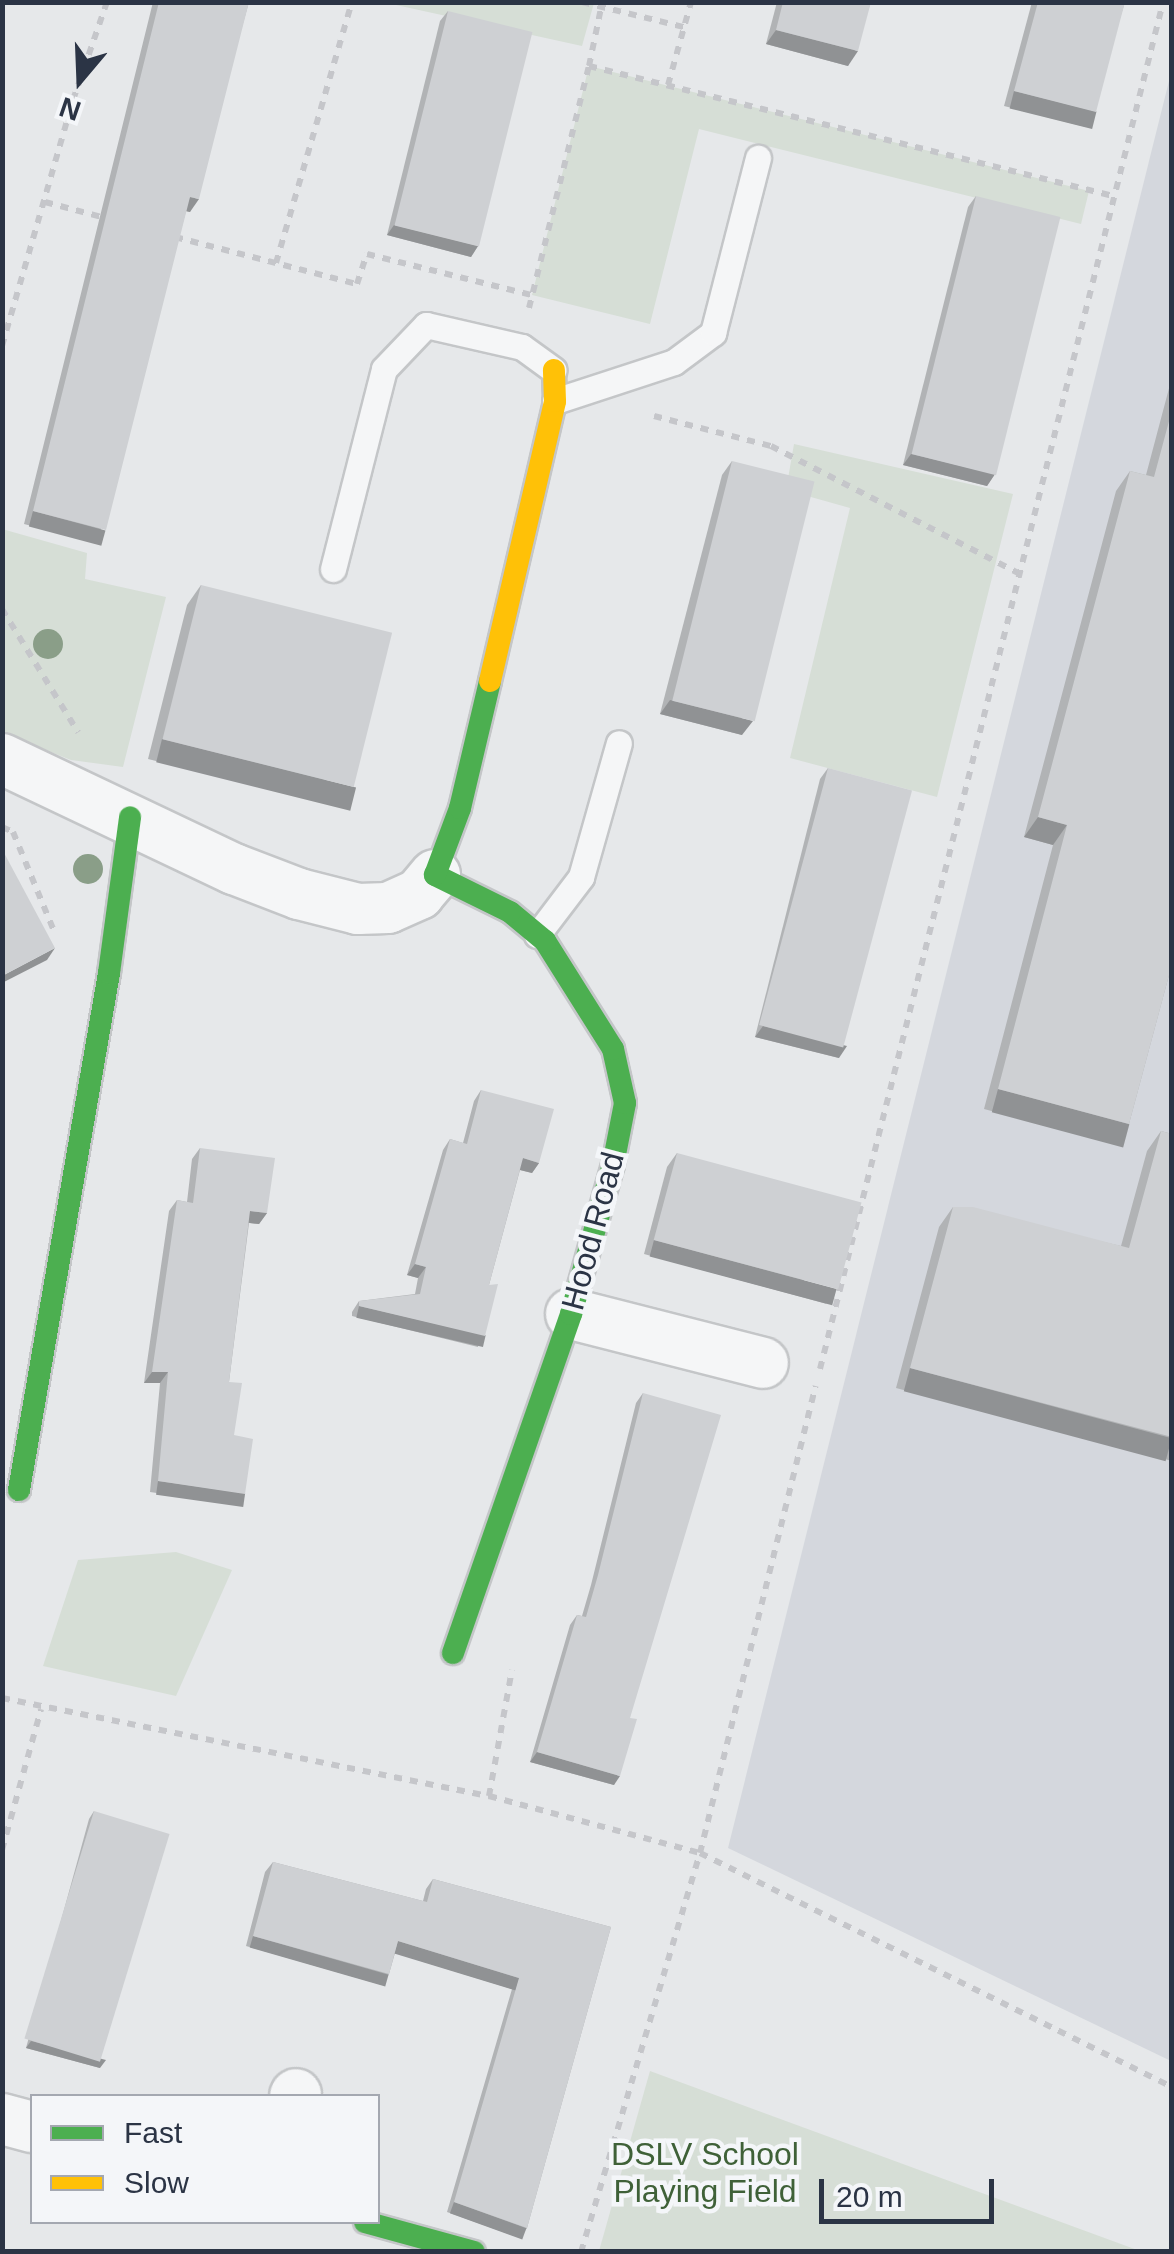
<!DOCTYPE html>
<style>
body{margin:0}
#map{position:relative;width:1174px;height:2254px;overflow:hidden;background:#e6e8ea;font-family:Arial,sans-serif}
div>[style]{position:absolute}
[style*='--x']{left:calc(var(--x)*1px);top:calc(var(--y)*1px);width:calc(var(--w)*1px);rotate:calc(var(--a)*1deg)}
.built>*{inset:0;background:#d4d7dd}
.green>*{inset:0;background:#d6ded6}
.path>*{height:6px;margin-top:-3px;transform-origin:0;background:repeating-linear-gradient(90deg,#c5c6ca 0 8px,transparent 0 16px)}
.roads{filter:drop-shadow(2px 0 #c4c6c8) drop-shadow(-2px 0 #c4c6c8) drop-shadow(0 2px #c4c6c8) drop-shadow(0 -2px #c4c6c8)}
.lane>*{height:25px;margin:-12.5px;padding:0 12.5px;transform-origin:12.5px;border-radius:12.5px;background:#f5f6f7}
.street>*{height:50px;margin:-25px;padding:0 25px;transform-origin:25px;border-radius:25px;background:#f5f6f7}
.fast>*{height:22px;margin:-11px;padding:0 11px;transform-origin:11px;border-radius:11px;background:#4caf50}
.slow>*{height:22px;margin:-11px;padding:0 11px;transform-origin:11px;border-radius:11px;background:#ffc107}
.trees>*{width:30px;height:30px;margin:-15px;border-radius:50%;background:#8a9e88}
.wall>*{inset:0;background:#b1b3b5}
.shaded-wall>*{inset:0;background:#909294;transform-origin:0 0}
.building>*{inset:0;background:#ced0d3;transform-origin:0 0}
span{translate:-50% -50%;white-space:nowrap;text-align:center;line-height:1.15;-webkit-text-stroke:9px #f4f6f9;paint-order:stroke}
.street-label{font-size:32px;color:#2b3445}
.park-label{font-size:32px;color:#3f6138}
.frame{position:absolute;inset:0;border:5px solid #2b3445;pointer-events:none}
.legend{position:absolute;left:30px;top:2094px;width:350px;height:130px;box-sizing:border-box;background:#f4f6f9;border:2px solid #a4a8b1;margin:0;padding:12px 18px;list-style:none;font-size:30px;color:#2b3445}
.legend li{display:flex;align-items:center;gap:20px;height:50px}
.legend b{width:50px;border:2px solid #a4a8b1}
.north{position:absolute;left:30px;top:30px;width:100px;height:100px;-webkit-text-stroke:8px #f4f6f9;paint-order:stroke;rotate:199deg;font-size:28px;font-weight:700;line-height:40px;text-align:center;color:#2b3445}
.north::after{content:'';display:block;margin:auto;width:35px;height:45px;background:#2b3445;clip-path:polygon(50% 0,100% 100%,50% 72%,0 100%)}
.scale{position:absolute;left:819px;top:2179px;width:175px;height:45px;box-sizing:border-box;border:5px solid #2b3445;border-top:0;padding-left:12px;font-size:30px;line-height:35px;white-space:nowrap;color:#2b3445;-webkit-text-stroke:8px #f4f6f9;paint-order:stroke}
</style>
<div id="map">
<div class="built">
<div style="clip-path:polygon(1171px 73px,1171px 2061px,728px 1848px)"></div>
</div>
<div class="green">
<div style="clip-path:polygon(387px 3px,594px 3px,582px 46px)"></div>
<div style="clip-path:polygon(589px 66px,1089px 191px,1081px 224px,699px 129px,650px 324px,532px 295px)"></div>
<div style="clip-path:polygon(794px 444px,1013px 494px,937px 797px,790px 758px,850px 508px,786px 490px)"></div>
<div style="clip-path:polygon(2px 529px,87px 553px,85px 579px,166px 597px,123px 767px,71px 760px,3px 733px)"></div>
<div style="clip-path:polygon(176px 1552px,232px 1570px,176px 1696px,43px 1666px,78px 1560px)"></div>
<div style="clip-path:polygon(650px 2071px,1140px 2251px,599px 2251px)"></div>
</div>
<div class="path">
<div style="--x:582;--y:2;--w:105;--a:13.8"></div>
<div style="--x:589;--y:66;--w:59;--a:-78.3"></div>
<div style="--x:668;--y:85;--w:86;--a:-74.5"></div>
<div style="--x:45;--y:202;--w:62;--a:14.9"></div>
<div style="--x:175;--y:237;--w:188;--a:14.5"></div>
<div style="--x:357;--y:284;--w:32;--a:-72"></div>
<div style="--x:367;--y:254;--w:170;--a:14"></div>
<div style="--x:276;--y:263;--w:272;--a:-73.8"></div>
<div style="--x:529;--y:308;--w:249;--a:-76.1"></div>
<div style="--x:589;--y:66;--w:540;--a:13.93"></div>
<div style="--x:2;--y:346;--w:256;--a:-73.9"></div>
<div style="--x:73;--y:100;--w:104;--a:-70.9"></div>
<div style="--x:654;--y:416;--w:121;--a:14.4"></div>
<div style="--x:771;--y:446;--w:278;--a:27.2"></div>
<div style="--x:2;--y:609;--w:145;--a:58.3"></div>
<div style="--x:2;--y:827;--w:12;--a:24"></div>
<div style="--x:13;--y:832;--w:107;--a:67.5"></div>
<div style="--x:820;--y:1369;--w:1409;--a:-75.91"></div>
<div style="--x:2;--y:1698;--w:497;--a:11.4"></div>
<div style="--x:489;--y:1796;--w:219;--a:15.1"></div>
<div style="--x:700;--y:1853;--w:527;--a:26.37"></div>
<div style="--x:489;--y:1796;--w:128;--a:-79.7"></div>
<div style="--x:2;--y:1850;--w:146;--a:-74.5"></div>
<div style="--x:581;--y:2252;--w:416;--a:-73.4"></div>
<div style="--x:700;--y:1853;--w:481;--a:-76.1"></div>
</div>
<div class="roads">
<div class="lane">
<div style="--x:555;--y:401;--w:125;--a:-18.1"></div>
<div style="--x:674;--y:362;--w:49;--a:-36.6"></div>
<div style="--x:713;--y:333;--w:181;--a:-75.6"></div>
<div style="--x:333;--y:569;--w:206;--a:-75.7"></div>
<div style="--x:384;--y:369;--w:61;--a:-46.3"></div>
<div style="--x:426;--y:325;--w:98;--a:12.9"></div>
<div style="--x:522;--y:347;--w:39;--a:36"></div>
<div style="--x:537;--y:935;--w:73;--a:-52.8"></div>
<div style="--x:581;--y:877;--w:139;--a:-74.2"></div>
</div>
<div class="street">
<div style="--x:2;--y:759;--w:257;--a:25.4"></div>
<div style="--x:234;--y:869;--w:70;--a:21"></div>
<div style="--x:299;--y:894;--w:61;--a:14.3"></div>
<div style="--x:358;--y:909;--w:30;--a:-2"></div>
<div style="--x:388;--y:908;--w:34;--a:-24"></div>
<div style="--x:419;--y:894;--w:25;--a:-50"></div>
<div style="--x:571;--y:1314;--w:198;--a:14.3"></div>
<div style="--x:295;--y:2096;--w:2;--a:-63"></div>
<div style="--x:2;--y:2119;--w:31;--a:15"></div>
</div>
<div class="fast">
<div style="--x:19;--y:1490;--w:525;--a:-80.12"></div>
<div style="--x:109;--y:973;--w:157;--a:-82.3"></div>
<div style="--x:453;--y:1653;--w:359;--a:-70.8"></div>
<div style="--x:571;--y:1314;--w:155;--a:-74.3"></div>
<div style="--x:613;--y:1165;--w:63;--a:-79"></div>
<div style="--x:625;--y:1103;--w:55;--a:-102.5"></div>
<div style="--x:613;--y:1049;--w:128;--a:-122.2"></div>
<div style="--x:545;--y:941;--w:45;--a:-140.4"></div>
<div style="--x:510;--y:912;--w:84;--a:-153.7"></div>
<div style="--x:435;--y:875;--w:72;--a:-69.5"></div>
<div style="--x:460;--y:808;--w:130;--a:-76.7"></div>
<div style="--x:365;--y:2222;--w:113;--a:15.4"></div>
</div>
<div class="slow">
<div style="--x:490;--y:681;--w:287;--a:-76.9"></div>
<div style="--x:555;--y:401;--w:31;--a:-92"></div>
</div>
</div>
<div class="trees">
<div style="left:48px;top:644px"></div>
<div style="left:88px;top:869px"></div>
</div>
<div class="wall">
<div style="clip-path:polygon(153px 2px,249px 2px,190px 212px,186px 211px,97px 543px,24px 524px)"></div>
<div style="clip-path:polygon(777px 2px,871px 2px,848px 66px,766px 44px)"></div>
<div style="clip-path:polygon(1032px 2px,1125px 2px,1086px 127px,1004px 106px)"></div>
<div style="clip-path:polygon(448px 11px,478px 246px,471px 257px,387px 235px,440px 21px)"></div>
<div style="clip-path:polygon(976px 196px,995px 474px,987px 486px,903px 465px,968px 207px)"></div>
<div style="clip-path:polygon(1172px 377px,1172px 964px,1129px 1124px,1115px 1144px,984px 1109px,1053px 845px,1024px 837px,1116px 491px,1130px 471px,1146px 475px)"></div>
<div style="clip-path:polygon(732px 461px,742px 735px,660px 714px,722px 475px)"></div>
<div style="clip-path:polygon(201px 585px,342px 807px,148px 759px,187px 605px)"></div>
<div style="clip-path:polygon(828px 768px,839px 1058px,755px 1037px,820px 779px)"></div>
<div style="clip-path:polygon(481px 1090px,539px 1163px,532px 1173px,520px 1170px,489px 1285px,478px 1347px,352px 1316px,352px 1312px,359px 1301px,415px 1294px,418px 1278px,407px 1275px,443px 1150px,450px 1139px,463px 1143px,474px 1101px)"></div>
<div style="clip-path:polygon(1161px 1131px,1172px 1134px,1172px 1461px,896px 1388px,939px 1227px,953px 1207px,1121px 1246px,1147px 1151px)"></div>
<div style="clip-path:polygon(200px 1148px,267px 1213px,259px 1224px,249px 1223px,229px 1382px,237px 1505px,150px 1492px,160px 1383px,144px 1383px,169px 1211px,177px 1200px,187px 1202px,192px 1159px)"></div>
<div style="clip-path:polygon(677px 1153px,827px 1304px,644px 1254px,667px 1167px)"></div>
<div style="clip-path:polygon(643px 1393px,630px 1718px,614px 1785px,530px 1762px,570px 1625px,577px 1615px,582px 1616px,591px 1585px,636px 1403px)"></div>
<div style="clip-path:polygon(94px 1811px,100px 2068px,26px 2048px,89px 1819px)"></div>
<div style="clip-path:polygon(273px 1862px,423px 1901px,426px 1889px,433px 1879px,611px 1927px,527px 2228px,520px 2238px,447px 2212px,512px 1989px,395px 1953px,389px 1974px,382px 1985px,246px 1946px,265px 1872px)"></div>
</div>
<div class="shaded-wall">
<div style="clip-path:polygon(776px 30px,858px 51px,848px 66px,766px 44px)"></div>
<div style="left:1014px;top:91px;width:85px;height:18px;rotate:14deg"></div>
<div style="clip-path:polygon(190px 197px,199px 199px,190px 212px,181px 210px)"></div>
<div style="clip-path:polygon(394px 225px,478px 246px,471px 257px,387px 235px)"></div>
<div style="clip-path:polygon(911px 454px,995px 474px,987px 486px,903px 465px)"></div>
<div style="left:33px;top:511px;width:75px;height:16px;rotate:15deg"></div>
<div style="clip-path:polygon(670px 700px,753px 721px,742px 735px,660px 714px)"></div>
<div style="left:162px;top:739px;width:200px;height:24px;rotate:14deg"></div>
<div style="clip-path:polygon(1038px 817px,1067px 825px,1053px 845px,1024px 837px)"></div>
<div style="clip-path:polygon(55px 948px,47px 960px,2px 983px,2px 976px)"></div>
<div style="clip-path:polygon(763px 1026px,847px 1046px,839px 1058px,755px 1037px)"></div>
<div style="left:998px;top:1089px;width:136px;height:24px;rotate:15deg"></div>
<div style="clip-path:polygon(523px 1158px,539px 1163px,532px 1173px,516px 1169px)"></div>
<div style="clip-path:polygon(250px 1211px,267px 1213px,259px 1224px,242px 1222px)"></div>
<div style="left:654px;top:1240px;width:189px;height:17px;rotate:15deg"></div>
<div style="clip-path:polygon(415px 1264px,426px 1267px,418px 1278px,407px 1275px)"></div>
<div style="left:359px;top:1306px;width:130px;height:12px;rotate:13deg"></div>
<div style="left:910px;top:1368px;width:271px;height:24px;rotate:15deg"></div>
<div style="clip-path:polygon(152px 1372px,168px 1372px,160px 1383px,144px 1383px)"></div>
<div style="left:158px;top:1481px;width:88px;height:14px;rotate:8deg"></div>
<div style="clip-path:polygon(537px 1752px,620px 1776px,614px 1785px,530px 1762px)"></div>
<div style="left:253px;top:1936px;width:141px;height:12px;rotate:16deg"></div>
<div style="left:398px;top:1941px;width:127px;height:13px;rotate:17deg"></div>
<div style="clip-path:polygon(31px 2041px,106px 2060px,100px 2068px,26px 2048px)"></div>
<div style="left:454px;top:2202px;width:77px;height:12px;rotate:20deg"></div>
</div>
<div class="building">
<div style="clip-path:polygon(159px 2px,249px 2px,199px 199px,190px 197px,106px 530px,33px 511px)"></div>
<div style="clip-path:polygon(783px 2px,871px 2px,858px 51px,776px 30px)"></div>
<div style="clip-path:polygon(1038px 2px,1125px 2px,1096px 112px,1014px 91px)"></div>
<div style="left:448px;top:11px;width:87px;height:221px;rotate:14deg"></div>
<div style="left:976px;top:196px;width:87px;height:266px;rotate:14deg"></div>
<div style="clip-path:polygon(1172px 410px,1172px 964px,1129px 1124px,998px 1089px,1067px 825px,1038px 817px,1130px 471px,1154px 477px)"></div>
<div style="left:732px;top:461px;width:85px;height:247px;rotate:14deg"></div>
<div style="left:201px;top:585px;width:197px;height:159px;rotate:14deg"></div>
<div style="left:828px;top:768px;width:87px;height:266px;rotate:15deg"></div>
<div style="clip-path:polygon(2px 849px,55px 948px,2px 976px)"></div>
<div style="clip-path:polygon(481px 1090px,554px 1109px,539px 1163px,523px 1158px,489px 1285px,498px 1284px,485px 1336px,359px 1306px,359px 1301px,420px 1294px,426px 1267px,415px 1264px,450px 1139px,467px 1144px)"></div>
<div style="clip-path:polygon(1161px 1131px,1172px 1134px,1172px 1437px,910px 1368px,953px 1207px,973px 1207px,1129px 1248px)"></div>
<div style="clip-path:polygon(200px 1148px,275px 1158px,267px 1213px,250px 1211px,229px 1382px,242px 1383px,234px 1435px,253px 1439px,245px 1494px,158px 1481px,168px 1372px,152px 1372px,177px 1200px,193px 1203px)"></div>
<div style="left:677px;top:1153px;width:191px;height:90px;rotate:15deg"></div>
<div style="clip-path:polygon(643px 1393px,721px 1415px,630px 1718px,637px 1719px,620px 1776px,537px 1752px,577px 1615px,586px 1617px,598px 1575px)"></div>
<div style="left:94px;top:1811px;width:79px;height:238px;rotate:17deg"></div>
<div style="clip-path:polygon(273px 1862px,427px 1902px,433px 1879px,611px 1927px,527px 2228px,454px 2202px,519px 1978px,398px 1941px,389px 1974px,253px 1936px)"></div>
</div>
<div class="street-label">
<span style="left:593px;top:1231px;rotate:-75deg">Hood Road</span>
</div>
<div class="park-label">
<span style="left:705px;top:2173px">DSLV School<br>Playing Field</span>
</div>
<div class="frame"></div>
<ul class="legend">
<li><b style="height:12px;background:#4caf50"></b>Fast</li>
<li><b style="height:12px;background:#ffc107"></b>Slow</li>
</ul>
<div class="north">N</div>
<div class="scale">20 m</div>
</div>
